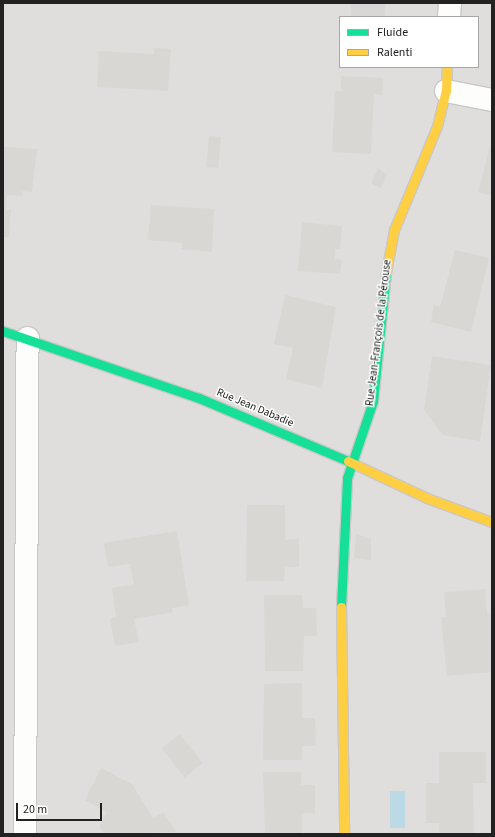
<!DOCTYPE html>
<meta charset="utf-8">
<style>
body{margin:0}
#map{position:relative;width:495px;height:837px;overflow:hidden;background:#f0efeb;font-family:"Source Sans 3",sans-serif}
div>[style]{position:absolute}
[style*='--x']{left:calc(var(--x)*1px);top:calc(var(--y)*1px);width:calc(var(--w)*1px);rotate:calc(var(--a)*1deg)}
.residential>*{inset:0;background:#dfdedc}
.water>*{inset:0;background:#bbdae6;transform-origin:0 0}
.building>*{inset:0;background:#d8d7d3;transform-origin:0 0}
.roads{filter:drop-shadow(1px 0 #c9c8c7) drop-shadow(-1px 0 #c9c8c7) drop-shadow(0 1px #c9c8c7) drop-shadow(0 -1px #c9c8c7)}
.street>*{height:22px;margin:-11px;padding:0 11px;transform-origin:11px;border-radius:11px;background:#fdfdfc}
.fast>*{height:9px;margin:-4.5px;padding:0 4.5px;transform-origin:4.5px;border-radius:4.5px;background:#16e098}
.slow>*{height:9px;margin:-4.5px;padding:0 4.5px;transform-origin:4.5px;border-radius:4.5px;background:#ffcf43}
span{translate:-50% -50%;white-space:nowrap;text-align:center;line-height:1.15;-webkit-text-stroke:3px #fff;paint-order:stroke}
.street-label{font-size:11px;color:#222}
.frame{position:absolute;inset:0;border:4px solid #222;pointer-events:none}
.legend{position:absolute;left:339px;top:16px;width:140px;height:52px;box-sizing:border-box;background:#fff;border:1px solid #a7a7a7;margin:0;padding:5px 7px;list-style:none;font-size:12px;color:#222}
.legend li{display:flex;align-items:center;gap:8px;height:20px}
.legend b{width:20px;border:1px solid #a7a7a7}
.scale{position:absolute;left:16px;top:803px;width:86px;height:18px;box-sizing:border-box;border:2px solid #222;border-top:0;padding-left:5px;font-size:12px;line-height:14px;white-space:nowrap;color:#222;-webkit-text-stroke:3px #fff;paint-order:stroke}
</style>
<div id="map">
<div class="residential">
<div style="clip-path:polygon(evenodd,3px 3px,492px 3px,492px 834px,3px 834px,3px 3px,340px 17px,478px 17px,478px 67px,340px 67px,340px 17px)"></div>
</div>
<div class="water">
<div style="left:390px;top:791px;width:15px;height:37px"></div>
</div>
<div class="building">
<div style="left:351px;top:3px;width:34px;height:14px"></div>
<div style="clip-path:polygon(154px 48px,171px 49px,168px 91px,97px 87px,99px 51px,154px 54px)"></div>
<div style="clip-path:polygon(341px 76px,383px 78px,382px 95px,374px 94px,371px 154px,332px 152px,335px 91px,341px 91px)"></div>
<div style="left:209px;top:136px;width:12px;height:31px;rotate:5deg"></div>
<div style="clip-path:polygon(490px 146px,492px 146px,492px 196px,478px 192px)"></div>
<div style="clip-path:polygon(3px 147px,37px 149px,32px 192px,22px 191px,22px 196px,7px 195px,6px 210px,11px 210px,9px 237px,3px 237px)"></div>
<div style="left:378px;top:169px;width:11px;height:16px;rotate:27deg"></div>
<div style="clip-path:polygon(151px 205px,214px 209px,212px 252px,182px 249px,182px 243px,148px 240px)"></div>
<div style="clip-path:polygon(302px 222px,342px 226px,340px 249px,335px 249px,335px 259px,342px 260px,340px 274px,298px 271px)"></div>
<div style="clip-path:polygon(455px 250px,489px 258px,471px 332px,431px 322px,434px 305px,440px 307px)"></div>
<div style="clip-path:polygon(285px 295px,336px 307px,322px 388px,286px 379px,293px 348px,274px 344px)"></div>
<div style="clip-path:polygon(432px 356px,491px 365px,480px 441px,443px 435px,424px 410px)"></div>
<div style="clip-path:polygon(247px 505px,285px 505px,285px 540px,299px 539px,299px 567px,285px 567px,284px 581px,246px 581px)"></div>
<div style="clip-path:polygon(177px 531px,189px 605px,172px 608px,173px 612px,134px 619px,139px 642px,115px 646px,110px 619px,116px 617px,112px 588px,134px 584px,130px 564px,108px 567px,104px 543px)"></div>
<div style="clip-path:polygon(356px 534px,371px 539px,371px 560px,354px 558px)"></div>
<div style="clip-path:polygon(485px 589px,487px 614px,492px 613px,492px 672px,447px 676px,441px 617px,446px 617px,444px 592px)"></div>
<div style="clip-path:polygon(264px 595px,302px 595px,303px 608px,316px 608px,317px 636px,304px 636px,303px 671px,265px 671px)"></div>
<div style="clip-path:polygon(302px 683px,302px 718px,315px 718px,316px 746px,302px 746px,302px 760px,263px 760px,264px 684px)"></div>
<div style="left:180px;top:734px;width:37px;height:23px;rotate:52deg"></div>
<div style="clip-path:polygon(439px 752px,486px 752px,486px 783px,473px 783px,474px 834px,439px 834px,439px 823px,426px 823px,426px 783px,439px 783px)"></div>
<div style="clip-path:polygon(101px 768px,132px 784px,153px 818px,163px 812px,177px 832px,104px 834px,99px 826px,107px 812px,85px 800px)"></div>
<div style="clip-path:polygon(263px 772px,301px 772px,301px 785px,315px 785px,315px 813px,302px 813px,302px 834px,265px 834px)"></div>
</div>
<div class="roads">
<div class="street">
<div style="--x:449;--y:17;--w:14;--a:-86"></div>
<div style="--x:446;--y:91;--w:47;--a:11.1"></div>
<div style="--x:25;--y:834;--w:496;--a:-89.7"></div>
</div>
<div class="fast">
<div style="--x:3;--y:331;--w:207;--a:18.9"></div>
<div style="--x:199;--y:398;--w:162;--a:22.9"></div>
<div style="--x:341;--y:607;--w:129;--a:-87.3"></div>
<div style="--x:347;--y:478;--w:81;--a:-71.3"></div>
<div style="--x:373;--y:401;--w:130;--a:-84.2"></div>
</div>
<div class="slow">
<div style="--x:386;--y:272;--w:43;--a:-79.2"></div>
<div style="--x:394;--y:230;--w:113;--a:-67.5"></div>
<div style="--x:437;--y:126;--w:36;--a:-76"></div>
<div style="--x:446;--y:91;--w:24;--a:-88"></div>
<div style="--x:348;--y:461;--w:87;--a:25.1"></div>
<div style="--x:427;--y:498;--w:69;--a:20.3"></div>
<div style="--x:341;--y:607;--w:227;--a:89.2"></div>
</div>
</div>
<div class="street-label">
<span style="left:379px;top:333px;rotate:-83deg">Rue Jean-François de la Pérouse</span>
<span style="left:255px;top:408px;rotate:23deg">Rue Jean Dabadie</span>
</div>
<div class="frame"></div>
<ul class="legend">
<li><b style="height:5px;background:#16e098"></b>Fluide</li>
<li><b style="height:5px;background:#ffcf43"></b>Ralenti</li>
</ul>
<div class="scale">20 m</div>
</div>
